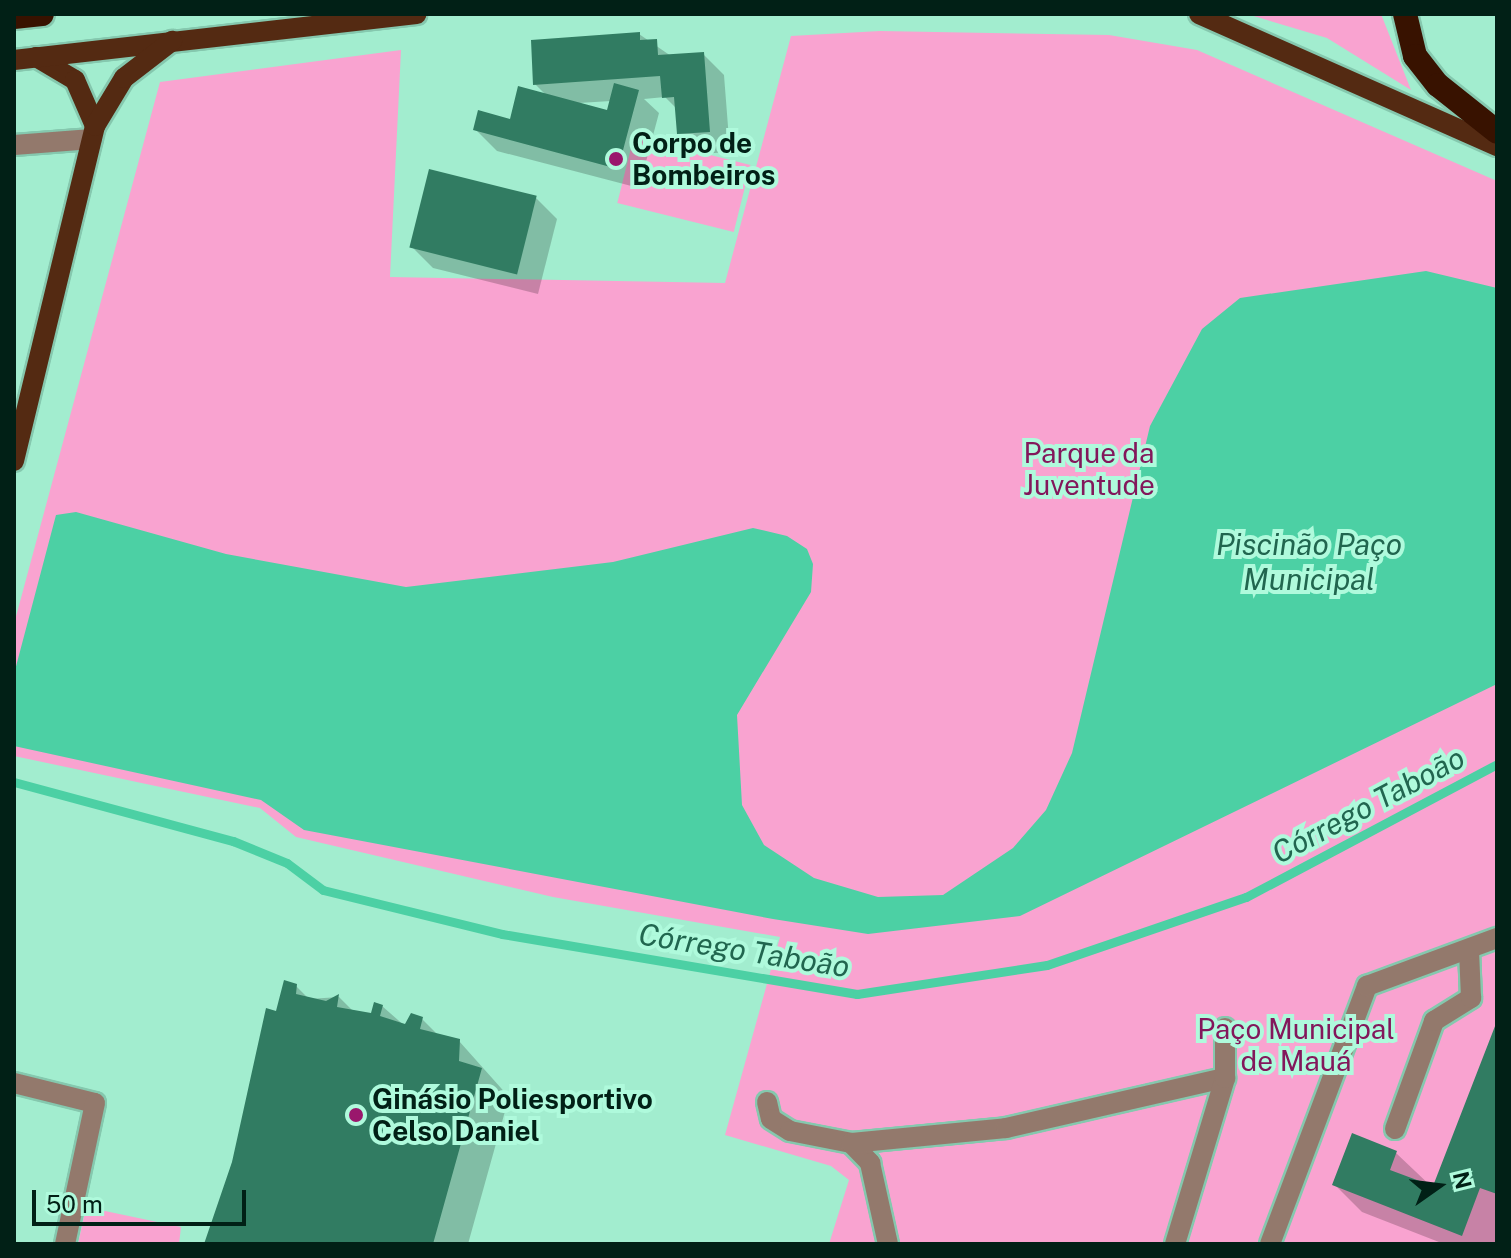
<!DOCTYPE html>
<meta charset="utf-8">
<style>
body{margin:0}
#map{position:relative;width:1511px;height:1258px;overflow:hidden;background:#a2edcf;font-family:"Public Sans",sans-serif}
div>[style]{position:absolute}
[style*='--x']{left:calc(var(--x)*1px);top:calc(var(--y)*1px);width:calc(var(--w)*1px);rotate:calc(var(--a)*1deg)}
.green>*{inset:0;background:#f9a3d0;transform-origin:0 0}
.water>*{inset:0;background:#4cd0a4}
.shadow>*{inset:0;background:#0003}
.stream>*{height:9px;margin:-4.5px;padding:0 4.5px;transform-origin:4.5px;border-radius:4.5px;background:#4cd0a4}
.building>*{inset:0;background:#317c62;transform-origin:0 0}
.roads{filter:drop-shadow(2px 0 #85c8ae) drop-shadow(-2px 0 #85c8ae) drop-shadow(0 2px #85c8ae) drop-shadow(0 -2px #85c8ae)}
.minor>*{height:20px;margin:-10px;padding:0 10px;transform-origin:10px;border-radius:10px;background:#93796c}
.major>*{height:20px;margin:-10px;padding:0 10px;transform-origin:10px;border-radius:10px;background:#542a12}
.highway>*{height:24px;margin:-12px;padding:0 12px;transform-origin:12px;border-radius:12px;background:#381200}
.dots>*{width:22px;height:22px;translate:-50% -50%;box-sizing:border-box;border:4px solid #affadc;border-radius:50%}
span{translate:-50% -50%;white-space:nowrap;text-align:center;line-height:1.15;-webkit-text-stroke:8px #affadc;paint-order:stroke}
.poi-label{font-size:28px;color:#012016;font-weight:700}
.left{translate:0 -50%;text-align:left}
.park-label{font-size:28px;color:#83175b}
.water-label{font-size:30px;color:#21664f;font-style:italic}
.frame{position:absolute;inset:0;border:16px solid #012016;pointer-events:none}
.north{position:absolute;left:1399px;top:1146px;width:80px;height:80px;-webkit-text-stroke:6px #affadc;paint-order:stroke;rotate:76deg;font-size:22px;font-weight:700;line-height:32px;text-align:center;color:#012016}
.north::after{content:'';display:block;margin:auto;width:28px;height:36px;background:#012016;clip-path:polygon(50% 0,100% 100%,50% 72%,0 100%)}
.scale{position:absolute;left:32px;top:1190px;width:214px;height:36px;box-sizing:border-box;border:4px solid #012016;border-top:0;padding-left:10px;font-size:24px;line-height:28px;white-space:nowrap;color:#012016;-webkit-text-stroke:6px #affadc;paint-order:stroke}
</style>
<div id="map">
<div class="green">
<div style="clip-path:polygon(1247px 14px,1381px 14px,1411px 90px,1327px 38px)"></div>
<div style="clip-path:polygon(880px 31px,1109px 35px,1197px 50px,1497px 181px,1497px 1244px,829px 1244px,849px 1180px,831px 1166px,725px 1135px,780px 937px,553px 897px,296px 837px,260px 808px,14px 756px,14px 624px,160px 82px,401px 50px,390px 277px,725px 283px,791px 36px)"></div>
<div style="left:634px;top:136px;width:120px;height:69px;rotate:14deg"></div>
<div style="clip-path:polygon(86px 1207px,181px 1227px,179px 1244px,78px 1244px)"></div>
</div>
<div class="water">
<div style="clip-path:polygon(1426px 271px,1497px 288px,1497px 684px,1020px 916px,868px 934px,773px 919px,304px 830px,261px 800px,14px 746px,14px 674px,56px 515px,76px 512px,226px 554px,406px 587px,613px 562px,753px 528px,787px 536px,807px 549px,813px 564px,811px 592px,737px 715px,742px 805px,764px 845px,814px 878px,878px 897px,943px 895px,1013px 848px,1046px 810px,1072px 753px,1150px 426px,1202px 329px,1240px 298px)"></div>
</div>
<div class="shadow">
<div style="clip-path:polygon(evenodd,639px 34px,671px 56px,703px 54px,724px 75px,730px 152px,699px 154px,678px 133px,677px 109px,665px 97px,644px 99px,659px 113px,639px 188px,497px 151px,476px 130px,511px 121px,547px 96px,535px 84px,639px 34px,611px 101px,609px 112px,579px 103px,611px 101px)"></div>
<div style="clip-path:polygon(536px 198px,557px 219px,538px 294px,433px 268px,412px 247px)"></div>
<div style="clip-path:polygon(296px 986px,309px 999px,339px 997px,354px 1012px,372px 1015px,382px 1006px,406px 1027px,422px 1019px,438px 1035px,459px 1041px,509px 1097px,468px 1244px,207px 1244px,278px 1014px)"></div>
<div style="clip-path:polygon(1497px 1025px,1496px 1244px,1444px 1244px,1362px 1212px,1334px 1184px,1396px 1153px,1434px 1189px)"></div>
</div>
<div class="stream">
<div style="--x:14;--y:782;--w:227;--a:15.1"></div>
<div style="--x:233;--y:841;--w:58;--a:22.2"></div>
<div style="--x:287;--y:863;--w:45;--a:36.9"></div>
<div style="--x:323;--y:890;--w:184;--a:13.8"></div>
<div style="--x:502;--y:934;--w:360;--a:9.6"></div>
<div style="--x:857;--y:994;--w:192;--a:-8.7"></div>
<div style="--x:1047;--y:965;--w:210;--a:-18.9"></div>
<div style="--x:1246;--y:897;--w:284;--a:-27.9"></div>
</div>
<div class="building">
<div style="clip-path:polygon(640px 32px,640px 40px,657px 39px,658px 55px,704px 52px,710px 132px,677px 134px,674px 97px,662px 98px,660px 76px,533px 85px,531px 40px)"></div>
<div style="clip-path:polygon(614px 83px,639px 90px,618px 169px,473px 130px,478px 110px,510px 119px,518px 86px,607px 110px)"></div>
<div style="left:429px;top:169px;width:111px;height:81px;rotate:14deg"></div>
<div style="clip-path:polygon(284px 980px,297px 984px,296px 994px,326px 1001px,339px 994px,337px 1007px,371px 1013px,374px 1002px,383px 1005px,380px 1016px,405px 1024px,411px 1013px,423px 1017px,420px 1029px,460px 1039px,459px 1061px,482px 1068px,433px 1244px,204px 1244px,232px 1162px,266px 1008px,276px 1011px)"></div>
<div style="clip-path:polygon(1497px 1021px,1497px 1194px,1480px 1188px,1462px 1236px,1332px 1185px,1352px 1133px,1397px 1151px,1390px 1170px,1433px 1186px)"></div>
</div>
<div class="roads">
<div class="minor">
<div style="--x:14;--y:145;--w:78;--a:-4.4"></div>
<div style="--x:14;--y:1083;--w:83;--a:13.9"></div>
<div style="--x:95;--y:1103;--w:144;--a:102"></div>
<div style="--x:767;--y:1102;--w:17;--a:77"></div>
<div style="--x:771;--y:1119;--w:22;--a:32"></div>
<div style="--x:790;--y:1131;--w:62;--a:11.1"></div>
<div style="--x:851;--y:1143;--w:28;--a:46"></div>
<div style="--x:870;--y:1163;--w:83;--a:77.5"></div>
<div style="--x:1395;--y:1129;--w:115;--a:-70.1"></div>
<div style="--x:1434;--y:1021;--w:44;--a:-31.9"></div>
<div style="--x:1471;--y:998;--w:47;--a:-92.4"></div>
<div style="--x:851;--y:1143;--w:156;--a:-5.5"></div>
<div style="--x:1006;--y:1128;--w:225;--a:-12.9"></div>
<div style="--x:1175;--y:1244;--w:173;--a:-73.2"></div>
<div style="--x:1225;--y:1078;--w:50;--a:-90"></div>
<div style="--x:1270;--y:1244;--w:276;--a:-69.4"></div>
<div style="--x:1367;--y:986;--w:139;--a:-20.3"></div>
</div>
<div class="major">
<div style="--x:1199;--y:14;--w:326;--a:23.9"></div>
<div style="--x:36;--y:57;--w:45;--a:30.5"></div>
<div style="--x:75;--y:80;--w:50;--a:66.5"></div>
<div style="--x:14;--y:60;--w:405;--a:-6.5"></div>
<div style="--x:14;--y:461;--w:345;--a:-76.4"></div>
<div style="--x:95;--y:126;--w:56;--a:-58.9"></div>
<div style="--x:124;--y:78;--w:61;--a:-37.6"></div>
</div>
<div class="highway">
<div style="--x:1405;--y:14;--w:43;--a:76.6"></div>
<div style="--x:1415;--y:56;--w:37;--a:52"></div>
<div style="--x:1438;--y:85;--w:75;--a:38.5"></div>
<div style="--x:14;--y:17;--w:28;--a:-6"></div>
</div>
</div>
<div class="dots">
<div style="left:616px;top:159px;background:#9a176c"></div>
<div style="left:356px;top:1115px;background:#9a176c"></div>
</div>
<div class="poi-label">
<span class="left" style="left:632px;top:159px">Corpo de<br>Bombeiros</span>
<span class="left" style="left:372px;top:1115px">Ginásio Poliesportivo<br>Celso Daniel</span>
</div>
<div class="park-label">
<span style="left:1089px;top:469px">Parque da<br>Juventude</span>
<span style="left:1296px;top:1045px">Paço Municipal<br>de Mauá</span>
</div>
<div class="water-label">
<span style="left:1309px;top:561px">Piscinão Paço<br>Municipal</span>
<span style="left:1368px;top:805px;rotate:-28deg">Córrego Taboão</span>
<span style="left:744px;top:950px;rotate:9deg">Córrego Taboão</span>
</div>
<div class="frame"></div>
<div class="north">N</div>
<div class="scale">50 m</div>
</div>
